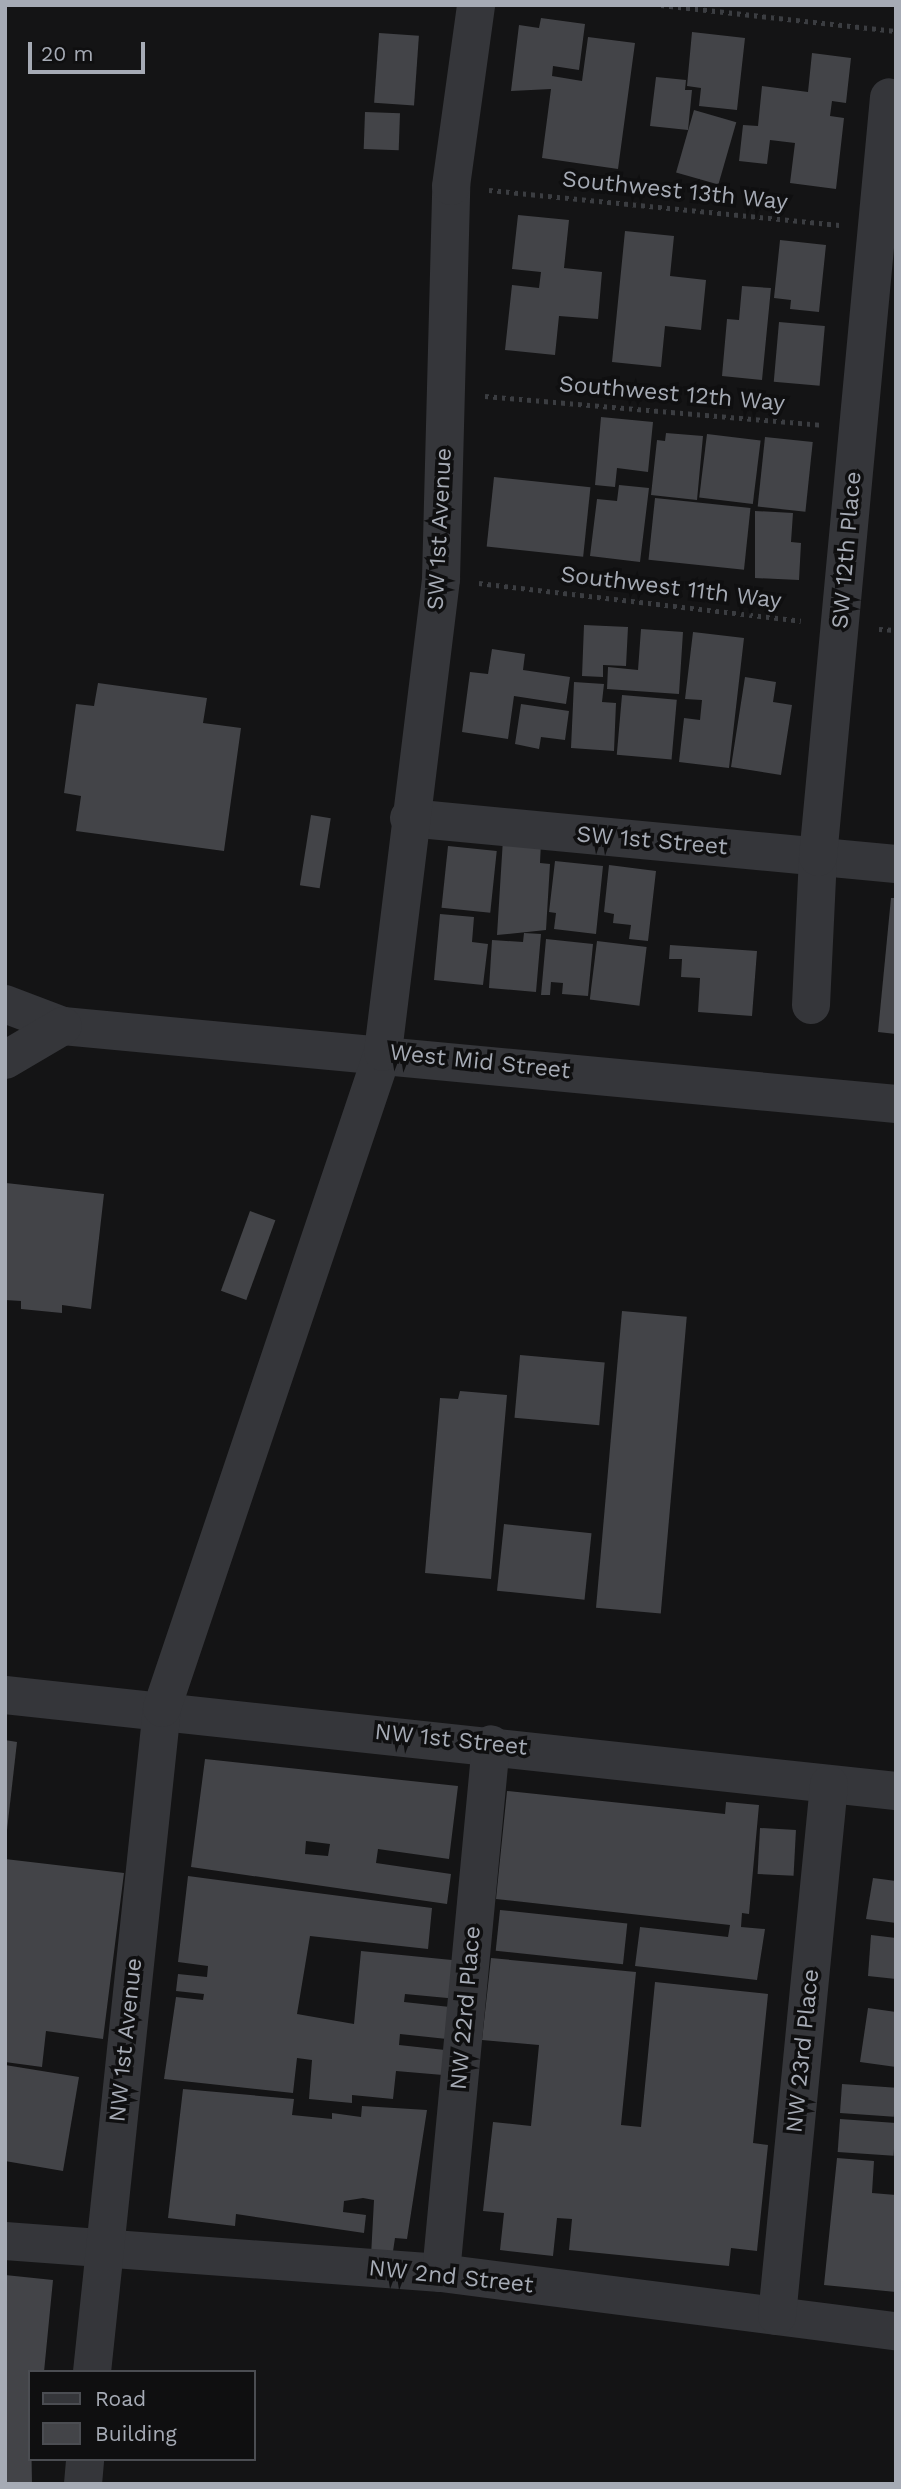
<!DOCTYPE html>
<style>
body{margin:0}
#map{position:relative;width:901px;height:2489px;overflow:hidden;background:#141415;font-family:"Work Sans",sans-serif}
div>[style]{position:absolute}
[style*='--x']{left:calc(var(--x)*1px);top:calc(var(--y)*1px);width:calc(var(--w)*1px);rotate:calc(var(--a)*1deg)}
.building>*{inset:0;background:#434448;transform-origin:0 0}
.path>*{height:4.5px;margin-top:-2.25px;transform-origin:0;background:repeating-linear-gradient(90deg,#3b3d41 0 3.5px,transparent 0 8.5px)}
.minor>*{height:38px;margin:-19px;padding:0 19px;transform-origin:19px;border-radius:19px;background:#35363a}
span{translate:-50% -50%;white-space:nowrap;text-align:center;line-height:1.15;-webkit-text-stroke:7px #0f0f10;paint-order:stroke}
.street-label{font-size:23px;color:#a6abb5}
.frame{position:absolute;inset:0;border:7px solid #a6abb5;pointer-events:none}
.legend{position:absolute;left:28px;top:2370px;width:228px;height:91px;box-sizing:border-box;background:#0f0f10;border:2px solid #4b4d52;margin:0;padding:9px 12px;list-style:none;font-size:21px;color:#a6abb5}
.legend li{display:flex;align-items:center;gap:14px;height:35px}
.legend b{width:35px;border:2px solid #4b4d52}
.scale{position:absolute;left:28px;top:42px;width:117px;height:32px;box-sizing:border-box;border:4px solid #a6abb5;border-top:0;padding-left:9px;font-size:21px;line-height:24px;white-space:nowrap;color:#a6abb5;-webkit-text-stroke:5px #0f0f10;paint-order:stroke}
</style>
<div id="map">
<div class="building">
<div style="clip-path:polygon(541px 18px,585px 24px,579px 70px,553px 66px,552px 76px,582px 81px,588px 37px,635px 43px,618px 169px,542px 158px,551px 89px,511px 91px,519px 25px,539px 28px)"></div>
<div style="clip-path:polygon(692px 32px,745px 38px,737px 110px,699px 106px,701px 88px,687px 86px)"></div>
<div style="left:379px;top:33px;width:40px;height:70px;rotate:4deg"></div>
<div style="clip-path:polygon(812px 53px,851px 58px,846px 103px,832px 101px,830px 116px,844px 118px,836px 189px,790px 183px,795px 143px,770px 140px,767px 164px,739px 161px,743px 125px,758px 126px,762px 86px,808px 92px)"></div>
<div style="clip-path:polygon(656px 77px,686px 80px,685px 90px,692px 90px,688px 130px,650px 126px)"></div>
<div style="left:694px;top:110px;width:44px;height:65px;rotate:16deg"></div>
<div style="left:365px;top:112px;width:35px;height:37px;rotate:2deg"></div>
<div style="clip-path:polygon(518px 215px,569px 220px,564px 268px,602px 272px,598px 319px,559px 316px,555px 355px,505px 350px,512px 285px,539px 288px,541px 272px,512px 269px)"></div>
<div style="clip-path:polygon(625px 231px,674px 236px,670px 276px,706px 280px,701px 330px,665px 326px,661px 367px,612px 362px)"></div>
<div style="clip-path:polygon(780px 240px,826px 245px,819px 312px,790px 309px,791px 300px,774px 298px)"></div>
<div style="clip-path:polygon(742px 286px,771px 288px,762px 380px,722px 376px,727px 319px,739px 320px)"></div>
<div style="left:779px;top:322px;width:46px;height:60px;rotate:5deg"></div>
<div style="clip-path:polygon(601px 417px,653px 422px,648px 472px,617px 468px,615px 487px,595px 485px)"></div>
<div style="clip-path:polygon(666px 433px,703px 436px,697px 500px,651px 495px,657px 440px,665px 441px)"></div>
<div style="left:707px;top:434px;width:54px;height:64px;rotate:7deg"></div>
<div style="left:765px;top:437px;width:48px;height:70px;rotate:6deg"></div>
<div style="left:494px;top:477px;width:97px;height:70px;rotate:6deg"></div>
<div style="clip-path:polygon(619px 485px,649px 488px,640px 562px,590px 556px,597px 499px,617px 501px)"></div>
<div style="left:655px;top:498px;width:96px;height:62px;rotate:6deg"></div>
<div style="clip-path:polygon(755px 511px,793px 513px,791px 542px,801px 543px,799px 580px,755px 578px)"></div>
<div style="clip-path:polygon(584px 625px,628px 627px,626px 666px,603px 665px,603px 677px,582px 676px)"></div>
<div style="clip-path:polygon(641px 629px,683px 632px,679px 694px,607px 689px,608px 667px,638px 670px)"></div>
<div style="clip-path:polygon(693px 632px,744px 638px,729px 768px,679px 762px,684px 718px,700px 720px,702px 700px,685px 699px)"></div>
<div style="clip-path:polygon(492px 649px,525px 654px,523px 670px,570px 677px,566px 704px,514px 696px,508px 739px,462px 732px,470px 672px,488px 674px)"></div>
<div style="clip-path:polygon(745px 677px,776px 682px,773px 702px,792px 705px,781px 775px,731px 767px)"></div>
<div style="clip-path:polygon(574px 682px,604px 684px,602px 702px,616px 703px,614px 751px,571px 748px)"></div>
<div style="clip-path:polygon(98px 683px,207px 698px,203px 723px,241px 728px,224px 851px,76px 831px,81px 796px,64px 793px,76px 704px,94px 706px)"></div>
<div style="left:622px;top:695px;width:55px;height:60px;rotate:5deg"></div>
<div style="clip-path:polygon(521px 704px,569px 711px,565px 740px,541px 737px,539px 749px,515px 744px)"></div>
<div style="left:311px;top:815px;width:20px;height:71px;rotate:9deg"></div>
<div style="clip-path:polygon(503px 839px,541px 842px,540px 863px,550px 864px,546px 930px,497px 935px)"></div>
<div style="left:448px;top:846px;width:49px;height:62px;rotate:6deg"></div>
<div style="clip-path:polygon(555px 861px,603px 866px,596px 934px,554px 929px,556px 913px,549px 912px)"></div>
<div style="clip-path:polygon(609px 865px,656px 871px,648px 941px,629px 939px,631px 925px,613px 923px,614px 914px,604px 912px)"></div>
<div style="clip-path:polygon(891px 898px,896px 898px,896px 1034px,878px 1032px)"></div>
<div style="clip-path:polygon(440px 914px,474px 917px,472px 942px,488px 944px,483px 985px,434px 980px)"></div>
<div style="clip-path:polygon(524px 933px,541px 934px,536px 992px,489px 988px,492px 940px,523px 942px)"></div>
<div style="clip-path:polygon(546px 939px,593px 944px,588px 996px,562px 994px,563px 983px,551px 982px,550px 995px,541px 995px)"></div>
<div style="left:597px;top:941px;width:50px;height:59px;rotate:7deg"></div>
<div style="clip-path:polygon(670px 945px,757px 951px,752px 1016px,698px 1012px,700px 978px,681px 977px,682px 959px,669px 959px)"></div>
<div style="clip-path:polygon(6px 1183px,104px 1194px,91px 1309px,62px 1305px,62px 1313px,21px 1309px,21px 1301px,5px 1300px)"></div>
<div style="left:250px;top:1211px;width:27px;height:85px;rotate:20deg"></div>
<div style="left:622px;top:1311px;width:65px;height:298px;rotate:5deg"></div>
<div style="left:520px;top:1355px;width:85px;height:63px;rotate:5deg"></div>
<div style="clip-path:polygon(460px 1391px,507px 1395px,491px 1579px,425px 1573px,440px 1398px,458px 1399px)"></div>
<div style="left:504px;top:1524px;width:88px;height:67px;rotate:6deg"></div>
<div style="clip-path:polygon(5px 1740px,17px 1742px,7px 1830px,5px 1830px)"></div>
<div style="clip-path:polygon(evenodd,205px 1759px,458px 1786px,449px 1859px,378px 1849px,376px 1863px,451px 1874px,447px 1904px,191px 1867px,205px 1759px,306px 1841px,330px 1844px,328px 1856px,305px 1854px,306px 1841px)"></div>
<div style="clip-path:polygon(507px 1791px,725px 1814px,726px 1802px,759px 1805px,749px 1914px,742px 1913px,741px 1927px,765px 1929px,757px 1980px,635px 1966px,640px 1927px,728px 1937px,730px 1925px,496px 1899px)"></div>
<div style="left:760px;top:1828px;width:36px;height:46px;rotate:3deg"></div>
<div style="clip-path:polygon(5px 1859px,124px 1873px,103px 2039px,46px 2031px,42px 2067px,5px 2062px)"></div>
<div style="clip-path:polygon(188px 1876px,432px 1908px,428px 1949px,310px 1936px,297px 2014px,354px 2024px,361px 1951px,462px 1961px,458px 1999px,405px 1994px,404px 2002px,450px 2007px,447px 2039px,400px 2034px,399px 2045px,445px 2050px,443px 2075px,396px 2071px,393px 2099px,352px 2095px,352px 2103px,309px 2099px,312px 2060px,297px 2058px,293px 2093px,164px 2079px,176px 1997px,203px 2000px,204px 1994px,176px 1991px,178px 1974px,207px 1977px,208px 1966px,178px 1962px)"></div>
<div style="clip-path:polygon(873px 1878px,896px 1881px,896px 1923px,866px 1919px)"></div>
<div style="left:500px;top:1910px;width:128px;height:41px;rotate:6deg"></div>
<div style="clip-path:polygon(871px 1935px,896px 1938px,896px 1979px,868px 1976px)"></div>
<div style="clip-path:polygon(491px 1958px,636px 1972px,621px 2125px,641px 2127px,655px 1982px,768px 1994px,753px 2143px,768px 2145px,757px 2251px,731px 2248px,729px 2266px,569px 2250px,572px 2219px,557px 2218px,553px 2256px,500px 2250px,504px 2213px,483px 2211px,493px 2122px,531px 2126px,539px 2045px,482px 2040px)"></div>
<div style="clip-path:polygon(868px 2008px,896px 2012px,896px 2067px,860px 2062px)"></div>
<div style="clip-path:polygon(5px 2065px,79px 2077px,63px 2171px,5px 2161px)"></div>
<div style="left:842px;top:2084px;width:54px;height:29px;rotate:4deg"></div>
<div style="clip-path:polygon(183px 2089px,294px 2099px,292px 2115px,332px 2119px,332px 2113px,361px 2117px,362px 2106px,427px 2110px,407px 2239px,395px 2238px,392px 2258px,371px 2256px,374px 2200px,363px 2198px,344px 2201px,343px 2212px,366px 2215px,364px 2233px,236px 2214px,235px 2226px,168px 2218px)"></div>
<div style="left:840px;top:2119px;width:56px;height:33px;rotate:4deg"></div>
<div style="clip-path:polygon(837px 2158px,874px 2161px,872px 2193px,896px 2195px,896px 2292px,824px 2285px)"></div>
<div style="clip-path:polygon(5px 2275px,53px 2280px,44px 2372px,30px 2372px,32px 2484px,5px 2484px)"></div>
</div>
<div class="path">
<div style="--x:661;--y:5;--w:236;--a:6.3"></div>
<div style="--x:489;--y:190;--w:352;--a:5.7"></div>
<div style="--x:485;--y:396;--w:338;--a:4.9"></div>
<div style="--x:479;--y:583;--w:324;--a:6.7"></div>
<div style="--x:879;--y:629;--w:17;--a:3"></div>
</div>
<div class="minor">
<div style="--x:409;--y:818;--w:489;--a:5.4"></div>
<div style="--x:5;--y:1004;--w:62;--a:20.8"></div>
<div style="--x:63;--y:1026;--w:837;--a:5.35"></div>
<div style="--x:811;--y:1005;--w:148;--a:-87.3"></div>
<div style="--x:818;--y:857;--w:763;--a:-84.66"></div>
<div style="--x:5;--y:1060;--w:67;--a:-30.4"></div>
<div style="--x:5;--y:1695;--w:896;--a:6.15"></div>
<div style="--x:5;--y:2241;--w:437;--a:4.2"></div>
<div style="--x:441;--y:2273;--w:459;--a:7.3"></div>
<div style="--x:441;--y:2273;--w:531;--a:-84.6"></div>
<div style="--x:777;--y:2316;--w:534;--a:-84.41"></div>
<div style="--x:92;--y:2372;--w:668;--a:-83.98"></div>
<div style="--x:162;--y:1708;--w:692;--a:-71.38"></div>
<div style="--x:383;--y:1052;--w:477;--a:-83"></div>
<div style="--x:441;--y:579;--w:393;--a:-88.5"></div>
<div style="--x:451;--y:186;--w:183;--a:-82.1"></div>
<div style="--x:83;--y:2484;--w:25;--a:-85"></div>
</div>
<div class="street-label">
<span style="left:675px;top:191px;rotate:6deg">Southwest 13th Way</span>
<span style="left:672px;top:394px;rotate:5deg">Southwest 12th Way</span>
<span style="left:440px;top:529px;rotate:-87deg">SW 1st Avenue</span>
<span style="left:847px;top:550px;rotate:-85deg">SW 12th Place</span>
<span style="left:671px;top:588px;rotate:7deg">Southwest 11th Way</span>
<span style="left:652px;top:841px;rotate:5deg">SW 1st Street</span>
<span style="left:480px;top:1062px;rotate:6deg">West Mid Street</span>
<span style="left:451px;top:1740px;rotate:6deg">NW 1st Street</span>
<span style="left:466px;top:2008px;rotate:-85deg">NW 22rd Place</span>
<span style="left:126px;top:2040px;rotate:-84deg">NW 1st Avenue</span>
<span style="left:803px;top:2051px;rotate:-84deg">NW 23rd Place</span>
<span style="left:451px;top:2277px;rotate:6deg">NW 2nd Street</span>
</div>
<div class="frame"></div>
<ul class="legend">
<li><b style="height:9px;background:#35363a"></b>Road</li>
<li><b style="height:19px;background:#434448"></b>Building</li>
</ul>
<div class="scale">20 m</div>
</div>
